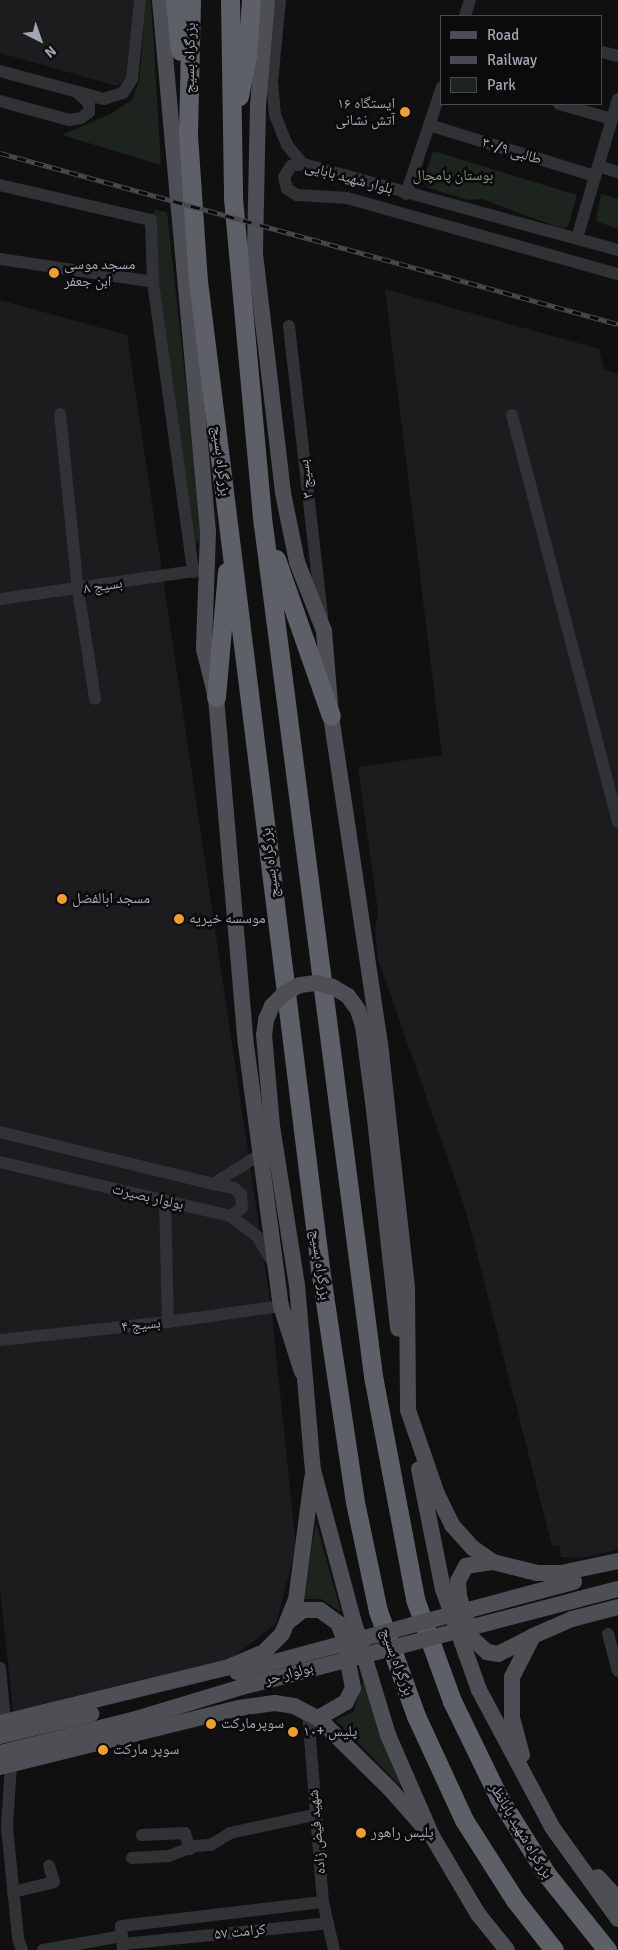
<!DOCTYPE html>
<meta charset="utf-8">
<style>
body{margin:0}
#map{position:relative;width:618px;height:1950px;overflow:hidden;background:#101011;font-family:Signika,"Noto Naskh Arabic",sans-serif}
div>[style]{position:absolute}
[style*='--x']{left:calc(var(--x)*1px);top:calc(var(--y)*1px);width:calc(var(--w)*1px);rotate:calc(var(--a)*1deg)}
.built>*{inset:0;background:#1c1c1e}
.green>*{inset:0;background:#1c241d}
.minor>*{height:12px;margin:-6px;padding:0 6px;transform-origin:6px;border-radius:6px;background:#313236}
.major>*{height:16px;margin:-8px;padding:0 8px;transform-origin:8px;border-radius:8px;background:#4d4f55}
.highway>*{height:19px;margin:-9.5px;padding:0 9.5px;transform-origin:9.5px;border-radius:9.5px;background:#5d6067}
.rail>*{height:5px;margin-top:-2.5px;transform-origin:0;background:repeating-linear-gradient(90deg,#0b0b0c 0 9px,#484a4f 0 18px);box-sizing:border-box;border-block:1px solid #484a4f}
.major-bridge>*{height:16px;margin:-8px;padding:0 8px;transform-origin:8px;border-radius:8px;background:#4d4f55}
.dots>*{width:14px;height:14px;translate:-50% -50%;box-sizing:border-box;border:2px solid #0b0b0c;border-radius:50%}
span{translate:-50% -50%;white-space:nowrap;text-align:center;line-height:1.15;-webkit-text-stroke:5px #0b0b0c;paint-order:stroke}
.street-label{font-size:15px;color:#a1a7b2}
.poi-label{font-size:15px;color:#a1a7b2}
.right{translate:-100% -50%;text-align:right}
.left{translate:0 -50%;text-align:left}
.park-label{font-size:15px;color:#789d78}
.legend{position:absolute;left:440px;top:15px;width:162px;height:90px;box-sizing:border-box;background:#0b0b0c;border:1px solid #47494e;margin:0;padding:6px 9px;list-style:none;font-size:15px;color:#a1a7b2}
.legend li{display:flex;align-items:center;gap:10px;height:25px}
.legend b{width:25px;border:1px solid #47494e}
.north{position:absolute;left:15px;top:15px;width:50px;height:50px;-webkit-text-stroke:4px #0b0b0c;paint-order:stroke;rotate:139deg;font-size:14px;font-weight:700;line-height:20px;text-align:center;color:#a1a7b2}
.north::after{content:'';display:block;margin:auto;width:18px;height:22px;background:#a1a7b2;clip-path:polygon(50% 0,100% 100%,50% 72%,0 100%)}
</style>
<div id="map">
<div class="built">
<div style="clip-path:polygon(0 0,134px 0,127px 78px,117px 86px,0 53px)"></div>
<div style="clip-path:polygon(385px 289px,599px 349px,604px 370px,618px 374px,618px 1550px,581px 1558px,561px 1557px,559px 1545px,552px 1546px,466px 1211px,378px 959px,375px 931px,378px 912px,358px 767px,442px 755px)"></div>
<div style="clip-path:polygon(0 300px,127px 335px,272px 1314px,296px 1548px,276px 1624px,221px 1666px,13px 1711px,0 1589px)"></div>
</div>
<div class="green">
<div style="clip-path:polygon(146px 0,151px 0,161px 165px,62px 135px,112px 113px,132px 100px,139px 82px)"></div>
<div style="clip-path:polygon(433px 151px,577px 195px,568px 226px,563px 229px,482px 199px,468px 200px,429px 188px,423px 181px)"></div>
<div style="clip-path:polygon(601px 194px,618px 199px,618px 229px,596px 221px)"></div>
<div style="clip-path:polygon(155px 210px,167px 212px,202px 531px,202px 537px,192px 550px,151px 217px)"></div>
<div style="clip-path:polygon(316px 1522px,341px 1612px,321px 1599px,303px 1599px)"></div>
<div style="clip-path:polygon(363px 1681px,402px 1788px,336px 1720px,353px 1712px)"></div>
</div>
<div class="minor">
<div style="--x:280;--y:0;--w:81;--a:95.6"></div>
<div style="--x:272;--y:81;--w:34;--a:85"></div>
<div style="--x:275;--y:115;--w:32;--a:68"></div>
<div style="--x:287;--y:145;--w:25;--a:50"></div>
<div style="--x:465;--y:16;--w:17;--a:-73"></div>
<div style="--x:602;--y:52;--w:16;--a:14"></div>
<div style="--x:0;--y:71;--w:108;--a:15.1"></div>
<div style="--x:104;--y:99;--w:20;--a:-18"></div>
<div style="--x:123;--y:93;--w:17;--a:-57"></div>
<div style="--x:132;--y:79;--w:79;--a:-84.2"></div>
<div style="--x:0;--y:101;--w:72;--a:15.4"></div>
<div style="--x:69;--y:120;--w:12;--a:-9"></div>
<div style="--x:81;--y:118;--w:10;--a:-37"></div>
<div style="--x:89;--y:112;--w:9;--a:-90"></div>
<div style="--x:89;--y:103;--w:13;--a:-138"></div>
<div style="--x:559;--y:104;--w:55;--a:15.8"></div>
<div style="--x:429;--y:125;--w:174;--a:17.1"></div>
<div style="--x:598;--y:166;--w:21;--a:17"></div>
<div style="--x:0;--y:185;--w:155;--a:13.1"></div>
<div style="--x:151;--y:220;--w:62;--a:88.2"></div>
<div style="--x:153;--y:282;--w:293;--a:82.1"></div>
<div style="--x:406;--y:194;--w:113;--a:-71.4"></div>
<div style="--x:577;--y:238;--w:145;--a:-73.6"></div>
<div style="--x:618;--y:250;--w:327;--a:-164.7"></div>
<div style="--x:303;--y:164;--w:12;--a:171"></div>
<div style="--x:291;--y:166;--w:13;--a:122"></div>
<div style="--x:284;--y:177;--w:12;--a:76"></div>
<div style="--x:287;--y:189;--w:12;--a:31"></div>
<div style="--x:297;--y:195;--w:50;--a:3.4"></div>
<div style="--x:347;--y:198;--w:281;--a:15.7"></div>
<div style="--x:0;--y:259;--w:155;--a:8.5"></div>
<div style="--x:289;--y:326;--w:292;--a:83.5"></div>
<div style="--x:60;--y:414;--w:177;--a:84.2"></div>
<div style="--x:78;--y:590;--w:110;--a:81.1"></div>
<div style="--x:512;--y:415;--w:421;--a:75.4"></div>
<div style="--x:0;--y:599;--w:203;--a:-8.2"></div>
<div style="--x:0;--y:1132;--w:219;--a:13.7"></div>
<div style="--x:213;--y:1184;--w:57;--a:-32"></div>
<div style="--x:0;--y:1162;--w:236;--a:13.2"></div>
<div style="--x:230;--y:1216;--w:34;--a:37"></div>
<div style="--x:257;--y:1236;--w:33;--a:59"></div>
<div style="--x:213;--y:1184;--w:21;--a:11"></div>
<div style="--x:234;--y:1188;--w:9;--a:41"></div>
<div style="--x:241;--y:1194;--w:14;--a:86"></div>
<div style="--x:242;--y:1208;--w:14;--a:146"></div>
<div style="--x:165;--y:1200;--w:122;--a:88.6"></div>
<div style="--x:0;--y:1340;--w:169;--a:-6.1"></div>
<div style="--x:168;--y:1322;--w:114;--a:-8.1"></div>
<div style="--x:608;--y:1634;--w:38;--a:75"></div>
<div style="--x:0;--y:1668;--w:54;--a:84.7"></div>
<div style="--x:308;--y:1712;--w:191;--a:85.5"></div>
<div style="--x:323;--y:1902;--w:49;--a:77.1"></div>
<div style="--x:11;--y:1765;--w:62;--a:93.7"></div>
<div style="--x:7;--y:1827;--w:112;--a:84.3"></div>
<div style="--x:18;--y:1938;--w:13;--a:72"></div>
<div style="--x:142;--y:1835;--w:43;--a:-2.7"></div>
<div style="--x:185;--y:1833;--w:17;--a:73"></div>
<div style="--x:132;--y:1858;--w:37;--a:-3"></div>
<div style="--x:169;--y:1856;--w:28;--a:-21"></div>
<div style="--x:195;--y:1846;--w:16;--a:-4"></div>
<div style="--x:211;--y:1845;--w:22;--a:-32"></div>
<div style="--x:230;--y:1833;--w:86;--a:-12.1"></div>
<div style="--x:13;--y:1892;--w:42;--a:-13.7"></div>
<div style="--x:54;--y:1882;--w:17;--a:-107"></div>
<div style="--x:123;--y:1944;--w:206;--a:-5.8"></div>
<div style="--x:43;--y:1950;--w:80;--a:-10"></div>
<div style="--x:123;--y:1950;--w:24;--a:-95"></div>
<div style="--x:121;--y:1926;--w:203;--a:-6.8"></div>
</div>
<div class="major">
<div style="--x:160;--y:0;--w:534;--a:84.84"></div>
<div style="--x:208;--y:532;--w:117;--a:92"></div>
<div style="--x:204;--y:649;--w:49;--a:76"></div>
<div style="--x:216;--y:697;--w:349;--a:85.1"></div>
<div style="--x:246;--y:1045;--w:263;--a:82.4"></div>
<div style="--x:281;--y:1306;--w:69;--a:72.3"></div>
<div style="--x:267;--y:0;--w:106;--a:94.9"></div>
<div style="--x:258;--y:106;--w:148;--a:91.2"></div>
<div style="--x:255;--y:254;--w:241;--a:83.3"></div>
<div style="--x:283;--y:493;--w:70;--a:78.5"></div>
<div style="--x:297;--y:562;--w:74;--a:68.6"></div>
<div style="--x:324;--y:631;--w:85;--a:85.3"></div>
<div style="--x:331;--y:716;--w:331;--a:81.5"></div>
<div style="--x:380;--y:1043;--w:246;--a:83.7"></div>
<div style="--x:407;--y:1288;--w:122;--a:89.5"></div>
<div style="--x:408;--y:1410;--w:89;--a:71"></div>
<div style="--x:437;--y:1494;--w:34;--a:64"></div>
<div style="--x:452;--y:1525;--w:31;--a:48"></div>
<div style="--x:473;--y:1548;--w:24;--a:35"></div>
<div style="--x:493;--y:1562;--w:45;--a:14"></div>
<div style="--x:537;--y:1573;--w:24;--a:0"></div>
<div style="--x:561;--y:1573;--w:58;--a:-11.9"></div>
<div style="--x:374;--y:1110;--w:220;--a:83.7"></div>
<div style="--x:272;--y:1126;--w:161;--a:81.1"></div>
<div style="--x:297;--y:1285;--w:186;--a:85.1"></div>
<div style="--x:313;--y:1470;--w:154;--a:75"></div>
<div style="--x:353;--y:1619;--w:121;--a:73.2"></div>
<div style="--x:388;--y:1735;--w:110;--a:66.5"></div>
<div style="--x:432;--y:1836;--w:91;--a:59.5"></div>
<div style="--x:478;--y:1914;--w:46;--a:51.1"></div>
<div style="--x:419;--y:1469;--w:122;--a:78.7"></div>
<div style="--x:443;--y:1589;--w:107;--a:70.4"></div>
<div style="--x:479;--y:1690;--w:155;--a:61.9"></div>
<div style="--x:552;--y:1827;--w:113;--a:54.3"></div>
<div style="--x:493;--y:1562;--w:27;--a:172"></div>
<div style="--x:466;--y:1566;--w:17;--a:118"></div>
<div style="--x:458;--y:1581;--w:15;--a:86"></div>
<div style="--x:459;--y:1596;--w:44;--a:72.8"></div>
<div style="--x:472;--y:1638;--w:21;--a:43"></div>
<div style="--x:487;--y:1652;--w:11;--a:10"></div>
<div style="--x:498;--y:1654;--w:39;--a:-27"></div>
<div style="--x:579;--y:1599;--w:40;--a:-14.4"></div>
<div style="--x:288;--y:1622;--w:19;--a:-39"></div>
<div style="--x:303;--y:1610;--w:17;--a:0"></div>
<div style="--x:320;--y:1610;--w:22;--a:36"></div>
<div style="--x:338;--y:1623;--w:14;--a:69"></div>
<div style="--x:343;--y:1636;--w:53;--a:79.1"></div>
<div style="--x:353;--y:1688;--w:16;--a:117"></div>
<div style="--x:346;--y:1702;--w:32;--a:150"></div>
<div style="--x:0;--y:1723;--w:233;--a:-13.7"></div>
<div style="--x:226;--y:1668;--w:41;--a:-22.8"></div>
<div style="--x:264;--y:1652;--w:25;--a:-45"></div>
<div style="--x:282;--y:1634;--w:37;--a:-68"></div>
<div style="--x:296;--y:1600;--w:123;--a:-82.5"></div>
<div style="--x:0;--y:1736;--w:94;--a:-13.6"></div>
<div style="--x:0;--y:1753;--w:140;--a:-14"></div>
<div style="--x:136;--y:1719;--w:111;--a:-16.8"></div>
<div style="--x:522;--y:1755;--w:39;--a:-105"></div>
<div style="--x:512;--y:1717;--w:40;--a:-90"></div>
<div style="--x:512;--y:1677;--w:46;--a:-62.9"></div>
<div style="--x:533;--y:1636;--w:43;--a:-23.6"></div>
<div style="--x:572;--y:1619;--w:48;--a:-14.6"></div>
<div style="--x:0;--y:1767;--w:246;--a:-13.9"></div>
<div style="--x:239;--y:1708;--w:36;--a:-8"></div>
<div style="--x:275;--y:1703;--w:19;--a:9"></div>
<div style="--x:294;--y:1706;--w:27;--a:27"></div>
<div style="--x:318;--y:1718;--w:101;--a:44.6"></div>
<div style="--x:390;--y:1789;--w:48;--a:48.4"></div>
<div style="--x:598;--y:1877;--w:30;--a:48"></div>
</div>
<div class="highway">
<div style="--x:175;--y:0;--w:51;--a:84.4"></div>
<div style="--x:191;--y:0;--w:135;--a:91.3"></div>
<div style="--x:188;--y:135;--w:146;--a:86.1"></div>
<div style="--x:198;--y:281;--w:995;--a:82.95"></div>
<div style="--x:320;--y:1268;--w:237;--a:81.5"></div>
<div style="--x:355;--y:1502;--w:111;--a:78.1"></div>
<div style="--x:378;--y:1611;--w:112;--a:70.1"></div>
<div style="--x:416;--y:1716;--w:115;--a:65.2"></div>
<div style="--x:464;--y:1820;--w:95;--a:57.5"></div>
<div style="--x:515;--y:1900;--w:63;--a:52"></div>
<div style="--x:230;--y:0;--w:198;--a:89.1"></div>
<div style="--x:233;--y:198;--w:328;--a:84.8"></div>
<div style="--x:263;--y:525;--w:858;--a:82.63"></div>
<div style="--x:373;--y:1376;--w:227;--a:79.3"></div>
<div style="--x:415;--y:1599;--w:109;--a:70.1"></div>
<div style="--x:452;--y:1701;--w:108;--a:64.1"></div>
<div style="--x:499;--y:1798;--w:92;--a:57.9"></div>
<div style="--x:548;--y:1876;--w:95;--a:51.4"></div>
<div style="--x:239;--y:96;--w:42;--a:-79"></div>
<div style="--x:247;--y:55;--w:55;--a:-85.8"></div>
<div style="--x:276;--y:559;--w:166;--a:70.7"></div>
<div style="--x:216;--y:697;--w:126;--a:-85"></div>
</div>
<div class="rail">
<div style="--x:0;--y:153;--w:641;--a:15.47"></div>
</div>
<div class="major-bridge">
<div style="--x:272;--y:1126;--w:91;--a:-95"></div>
<div style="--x:264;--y:1035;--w:15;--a:-82"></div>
<div style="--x:266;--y:1020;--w:15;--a:-67"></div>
<div style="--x:272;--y:1006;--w:18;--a:-45"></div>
<div style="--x:285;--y:993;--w:17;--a:-28"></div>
<div style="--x:300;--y:985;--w:17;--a:-7"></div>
<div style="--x:317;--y:983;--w:16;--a:14"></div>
<div style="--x:333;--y:987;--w:17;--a:31"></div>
<div style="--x:348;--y:996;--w:17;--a:54"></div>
<div style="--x:358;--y:1010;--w:17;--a:73"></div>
<div style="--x:363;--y:1026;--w:85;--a:82.5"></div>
<div style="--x:237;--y:1672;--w:349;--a:-15"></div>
<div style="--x:242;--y:1687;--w:348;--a:-14.6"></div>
</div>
<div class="dots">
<div style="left:405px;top:112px;background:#f09f29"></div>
<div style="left:54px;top:273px;background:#f09f29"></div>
<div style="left:62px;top:899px;background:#f09f29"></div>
<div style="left:179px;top:919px;background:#f09f29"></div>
<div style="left:211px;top:1724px;background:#f09f29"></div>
<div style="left:293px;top:1732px;background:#f09f29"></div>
<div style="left:103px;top:1750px;background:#f09f29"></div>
<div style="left:361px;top:1833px;background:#f09f29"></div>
</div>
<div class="street-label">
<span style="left:190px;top:58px;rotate:-89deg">بزرگراه بسیج</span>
<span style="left:512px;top:151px;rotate:17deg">طالبی ۳۰/۹</span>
<span style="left:349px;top:178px;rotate:15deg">بلوار شهید بابایی</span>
<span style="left:221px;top:461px;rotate:83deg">بزرگراه بسیج</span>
<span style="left:306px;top:479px;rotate:-97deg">بسیج ۳</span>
<span style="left:103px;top:586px;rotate:-9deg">بسیج ۸</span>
<span style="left:270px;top:863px;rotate:-97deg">بزرگراه بسیج</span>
<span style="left:148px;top:1197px;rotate:13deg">بولوار بصیرت</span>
<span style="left:320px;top:1265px;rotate:82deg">بزرگراه بسیج</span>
<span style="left:141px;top:1325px;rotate:-6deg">بسیج ۴</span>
<span style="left:397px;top:1662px;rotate:70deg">بزرگراه بسیج</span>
<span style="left:289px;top:1674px;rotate:-15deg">بولوار حر</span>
<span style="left:521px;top:1831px;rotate:59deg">بزرگراه شهید بابانظر</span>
<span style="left:317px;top:1832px;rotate:-95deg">شهید فیض زاده</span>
<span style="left:240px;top:1932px;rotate:-6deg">کرامت ۵۷</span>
</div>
<div class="poi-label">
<span class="right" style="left:395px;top:112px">ایستگاه ۱۶<br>آتش نشانی</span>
<span class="left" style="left:64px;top:273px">مسجد موسی<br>ابن جعفر</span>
<span class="left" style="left:72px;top:899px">مسجد ابالفضل</span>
<span class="left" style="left:189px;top:919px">موسسه خیریه</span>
<span class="left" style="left:221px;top:1724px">سوپرمارکت</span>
<span class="left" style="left:303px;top:1732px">پلیس +۱۰</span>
<span class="left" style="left:113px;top:1750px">سوپر مارکت</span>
<span class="left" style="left:371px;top:1833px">پلیس راهور</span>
</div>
<div class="park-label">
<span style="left:453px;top:176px">بوستان پامچال</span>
</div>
<ul class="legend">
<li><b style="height:6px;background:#4d4f55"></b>Road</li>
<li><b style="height:6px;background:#484a4f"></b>Railway</li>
<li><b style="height:14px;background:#1c241d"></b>Park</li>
</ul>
<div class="north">N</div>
</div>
